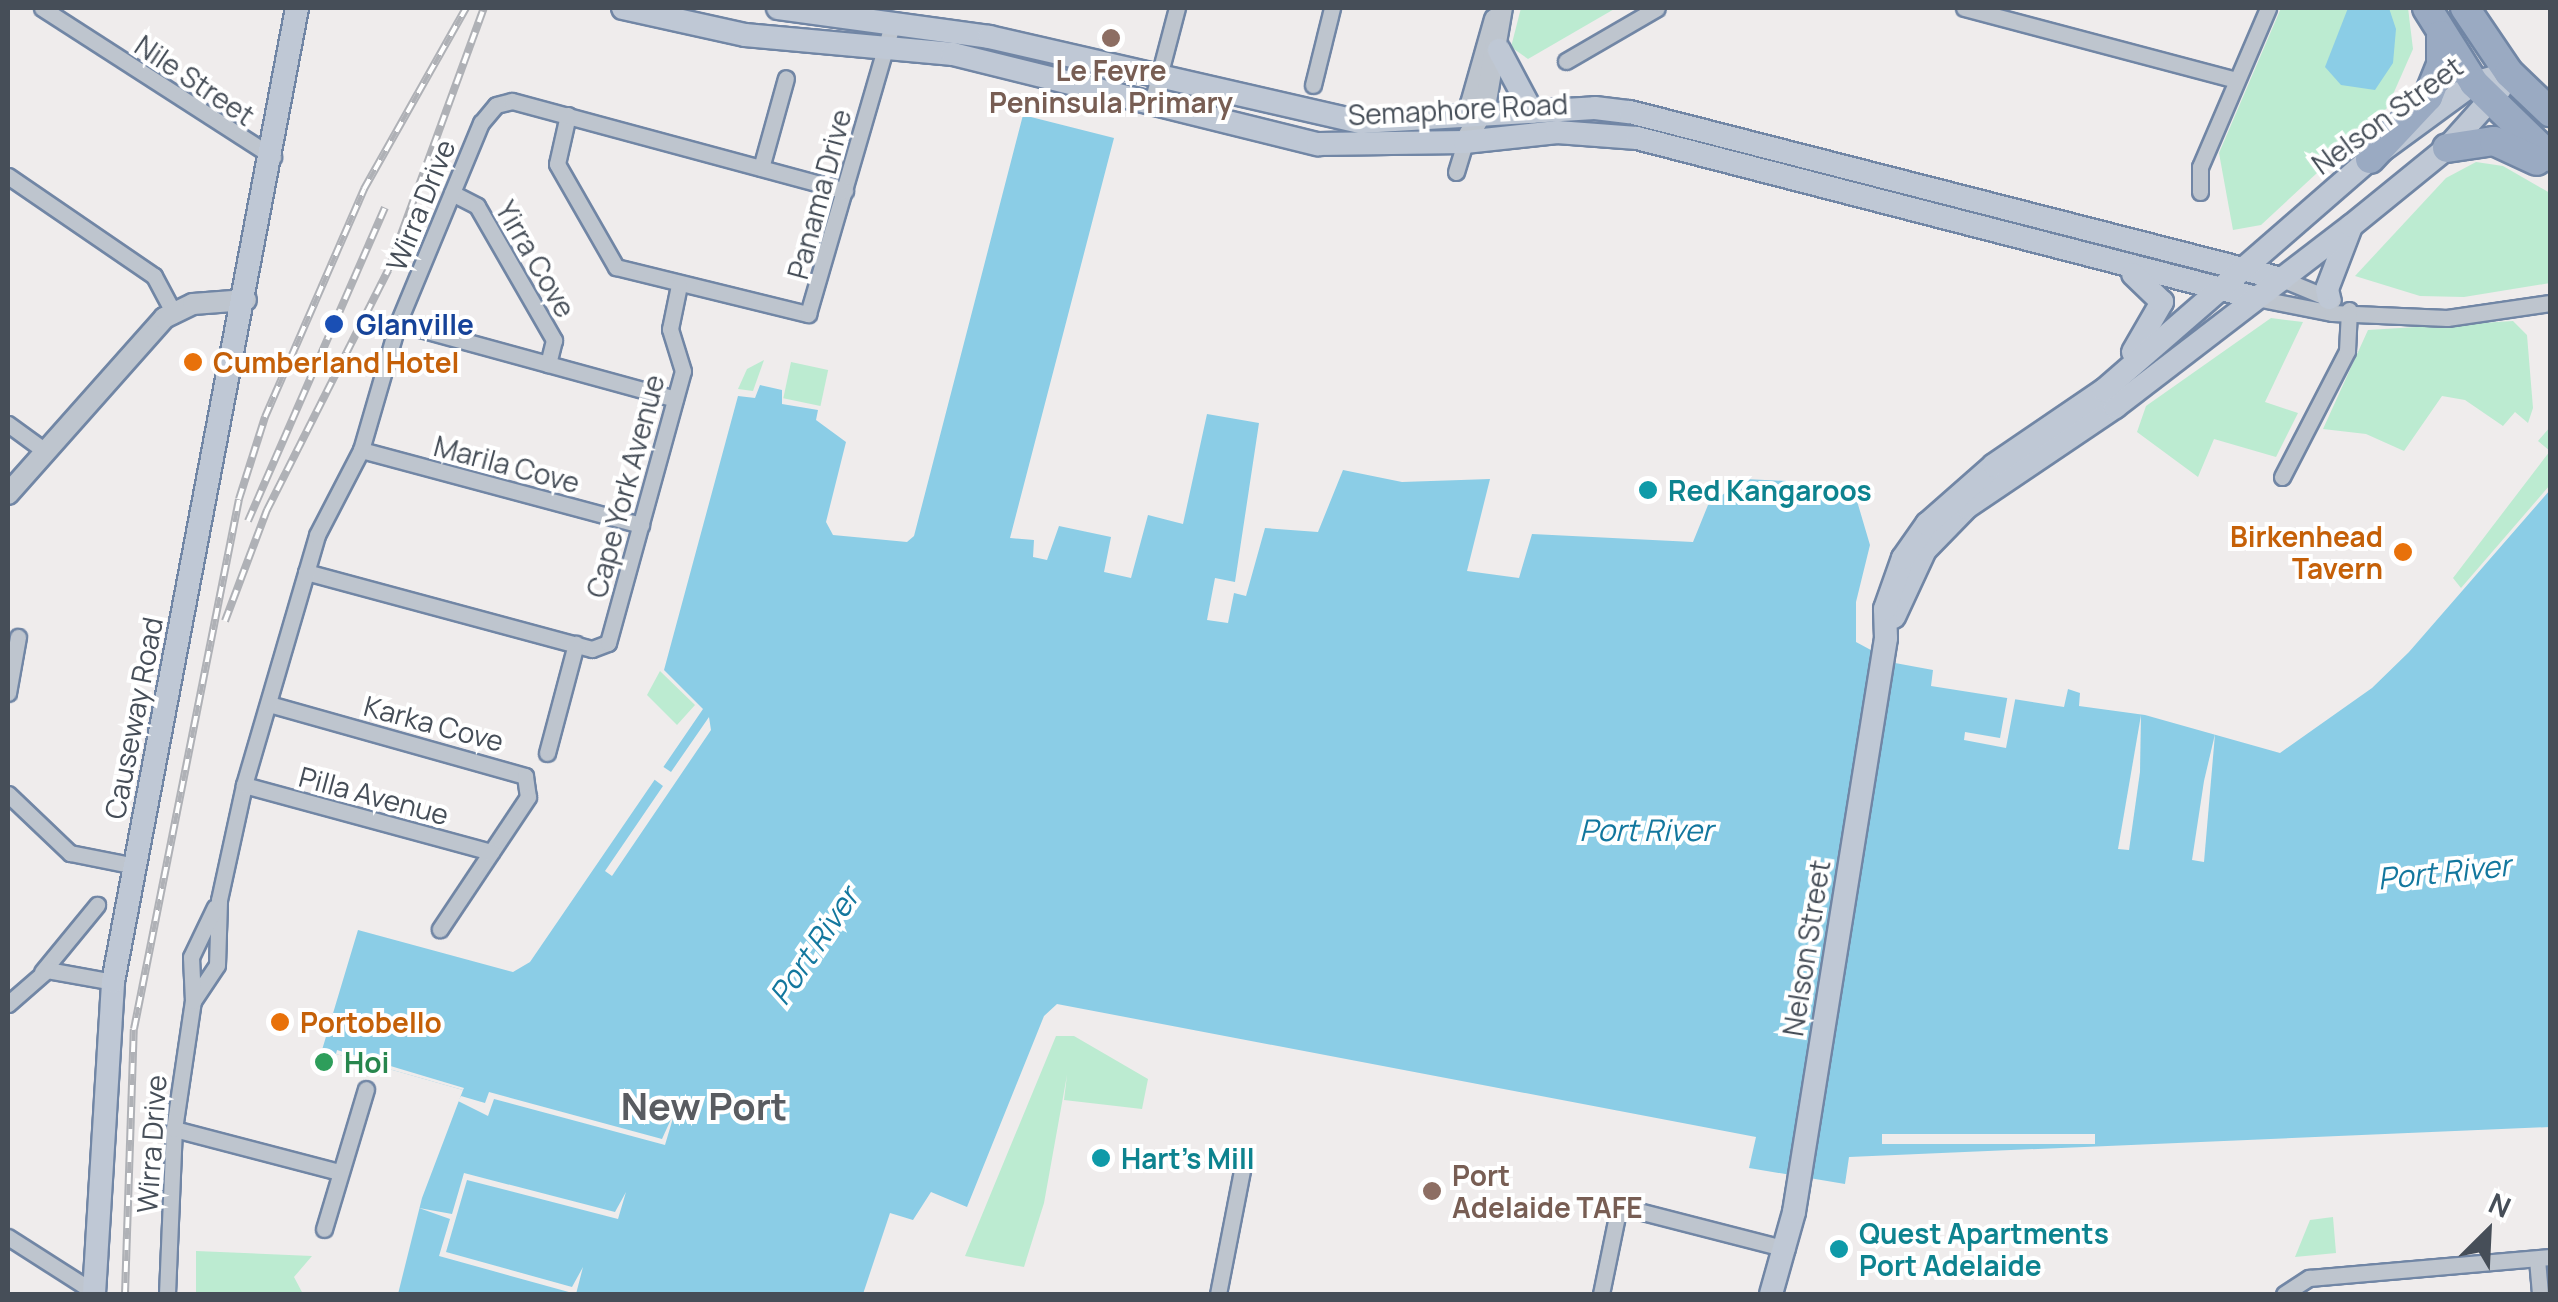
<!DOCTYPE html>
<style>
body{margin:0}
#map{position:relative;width:2558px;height:1302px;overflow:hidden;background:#efecec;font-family:Manrope,sans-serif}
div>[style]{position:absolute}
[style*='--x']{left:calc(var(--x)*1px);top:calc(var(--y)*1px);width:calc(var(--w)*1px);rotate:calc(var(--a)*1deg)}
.green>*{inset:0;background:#bcebd1;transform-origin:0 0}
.water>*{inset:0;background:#8bcde6}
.pier>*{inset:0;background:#efecec;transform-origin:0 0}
.roads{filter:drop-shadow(2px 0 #7186a5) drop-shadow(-2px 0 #7186a5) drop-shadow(0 2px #7186a5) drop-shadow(0 -2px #7186a5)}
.minor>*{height:15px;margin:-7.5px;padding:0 7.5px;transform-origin:7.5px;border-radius:7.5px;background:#bec5ce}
.tertiary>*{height:20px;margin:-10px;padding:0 10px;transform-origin:10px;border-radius:10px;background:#bec5ce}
.secondary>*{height:22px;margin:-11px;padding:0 11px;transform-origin:11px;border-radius:11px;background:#bfc8d5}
.trunk>*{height:28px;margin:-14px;padding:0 14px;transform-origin:14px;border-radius:14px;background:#9aaac2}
.rail>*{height:8px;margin-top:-4px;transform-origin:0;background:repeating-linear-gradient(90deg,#fff 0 11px,#afb1b6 0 22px);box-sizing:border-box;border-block:2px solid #afb1b6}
.dots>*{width:28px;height:28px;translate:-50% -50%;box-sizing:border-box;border:5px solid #fff;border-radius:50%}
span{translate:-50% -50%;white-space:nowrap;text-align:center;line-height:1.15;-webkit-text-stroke:8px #fff;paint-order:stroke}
.education-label{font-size:28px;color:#785e54;font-weight:700}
.left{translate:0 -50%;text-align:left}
.street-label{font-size:28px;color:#464e58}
.transit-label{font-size:28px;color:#164399;font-weight:700}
.food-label{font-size:28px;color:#c56008;font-weight:700}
.right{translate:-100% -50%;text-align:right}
.culture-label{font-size:28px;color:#0d838f;font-weight:700}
.leisure-label{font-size:28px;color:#27864d;font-weight:700}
.water-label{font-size:30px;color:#13779e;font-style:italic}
.district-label{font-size:38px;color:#595c61;font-weight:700}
.frame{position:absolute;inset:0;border:10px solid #464e58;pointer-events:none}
.north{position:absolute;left:2438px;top:1182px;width:100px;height:100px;-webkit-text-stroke:8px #fff;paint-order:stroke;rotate:24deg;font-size:28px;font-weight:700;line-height:40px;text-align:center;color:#464e58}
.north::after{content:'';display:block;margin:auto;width:35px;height:45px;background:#464e58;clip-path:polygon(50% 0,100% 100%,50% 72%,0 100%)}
</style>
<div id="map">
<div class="green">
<div style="clip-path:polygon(1521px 8px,1616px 8px,1528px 59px,1511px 47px)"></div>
<div style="clip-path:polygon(2281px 8px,2408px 8px,2413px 49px,2387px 108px,2261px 225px,2233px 230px,2219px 153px)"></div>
<div style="clip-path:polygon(2476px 162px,2503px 166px,2550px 193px,2550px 283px,2464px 297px,2420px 296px,2355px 276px,2446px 178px)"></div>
<div style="clip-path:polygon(2271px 318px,2303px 322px,2265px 402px,2298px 413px,2276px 457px,2214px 439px,2198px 477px,2137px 432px,2146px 406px)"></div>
<div style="clip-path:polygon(2513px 321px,2527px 335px,2533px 408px,2528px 423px,2515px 412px,2503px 426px,2465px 400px,2442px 396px,2404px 451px,2366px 434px,2323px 429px,2368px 330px)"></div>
<div style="clip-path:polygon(764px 360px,753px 391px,738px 389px,747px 369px)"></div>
<div style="left:791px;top:362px;width:38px;height:37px;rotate:12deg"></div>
<div style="clip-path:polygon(2550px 427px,2550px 485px,2461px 588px,2453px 578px,2550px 451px,2538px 441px)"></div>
<div style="clip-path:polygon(660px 671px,695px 705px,677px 725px,647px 695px)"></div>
<div style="clip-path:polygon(1056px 1036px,1074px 1036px,1148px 1079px,1142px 1109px,1064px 1100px,1067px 1075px,1044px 1203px,1024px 1267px,965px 1256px)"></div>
<div style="clip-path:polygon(2333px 1217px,2336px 1253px,2295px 1257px,2310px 1220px)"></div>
<div style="clip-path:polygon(196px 1251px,312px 1256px,294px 1277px,303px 1294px,196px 1294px)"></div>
</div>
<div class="water">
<div style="clip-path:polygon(2348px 8px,2389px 8px,2396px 29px,2393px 63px,2375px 90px,2341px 85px,2325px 67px)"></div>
<div style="clip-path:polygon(1023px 115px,1114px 138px,1010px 538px,1034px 540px,1033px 557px,1047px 560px,1059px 526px,1111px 537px,1104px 572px,1131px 578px,1148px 515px,1183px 524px,1207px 414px,1259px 423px,1235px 582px,1215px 578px,1207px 620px,1228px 623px,1234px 593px,1246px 596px,1265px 528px,1318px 532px,1343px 470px,1402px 482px,1490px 479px,1467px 571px,1519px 578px,1532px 534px,1693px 542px,1708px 505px,1745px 479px,1787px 481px,1857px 501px,1870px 545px,1856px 602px,1856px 642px,1895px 663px,1933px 670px,1931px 686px,2064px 707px,2068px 689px,2080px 693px,2079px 706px,2145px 715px,2280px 753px,2372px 688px,2409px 652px,2550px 490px,2550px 1127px,1849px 1157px,1845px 1184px,1749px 1168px,1756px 1137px,1057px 1004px,1044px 1016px,967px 1207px,931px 1192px,913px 1220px,890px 1213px,863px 1294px,398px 1294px,422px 1198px,463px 1090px,322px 1050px,358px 930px,513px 972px,530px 962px,703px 709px,664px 670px,738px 396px,755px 398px,760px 385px,782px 390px,782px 404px,818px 410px,816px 420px,846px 442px,826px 522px,833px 535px,907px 542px,914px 536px)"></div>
</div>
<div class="pier">
<div style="clip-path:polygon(2008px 694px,2016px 695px,2006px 748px,1964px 740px,1965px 732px,2000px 738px)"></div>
<div style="clip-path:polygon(2141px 715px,2140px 772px,2129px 850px,2118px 849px)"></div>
<div style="clip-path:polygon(709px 717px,711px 730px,612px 876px,605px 871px,663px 786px,651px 777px,659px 764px,671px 772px)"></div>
<div style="clip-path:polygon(2215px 734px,2204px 862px,2192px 860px,2204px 781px)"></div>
<div style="clip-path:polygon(337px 1050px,464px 1088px,463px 1090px,336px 1054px)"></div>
<div style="clip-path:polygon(489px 1092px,662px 1139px,676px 1108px,665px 1145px,494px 1099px,488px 1116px,458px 1101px,461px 1096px,485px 1103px)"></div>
<div style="left:2095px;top:1134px;width:10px;height:213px;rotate:90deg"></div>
<div style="clip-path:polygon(464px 1173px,615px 1212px,626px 1192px,618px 1219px,467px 1180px,446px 1252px,572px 1287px,583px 1267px,576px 1294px,439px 1256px,450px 1219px,419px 1208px,452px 1214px)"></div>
</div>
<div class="roads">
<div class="minor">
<div style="--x:42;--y:8;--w:275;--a:32.8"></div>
<div style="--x:1964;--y:8;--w:281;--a:14.8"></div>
<div style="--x:1566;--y:61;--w:105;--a:-30.2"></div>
<div style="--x:1313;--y:85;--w:79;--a:-76.1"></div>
<div style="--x:1152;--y:103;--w:98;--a:-75.3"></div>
<div style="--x:568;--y:115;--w:50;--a:102.7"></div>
<div style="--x:557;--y:164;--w:119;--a:60.2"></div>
<div style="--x:616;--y:267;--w:198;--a:13.8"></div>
<div style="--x:808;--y:314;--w:305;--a:-73.8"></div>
<div style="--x:761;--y:168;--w:93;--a:-74.5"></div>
<div style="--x:1456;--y:172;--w:31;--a:-73"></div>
<div style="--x:8;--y:176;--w:177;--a:34.4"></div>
<div style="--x:154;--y:276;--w:40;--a:62"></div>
<div style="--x:2200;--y:192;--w:25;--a:-90"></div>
<div style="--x:2200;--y:167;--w:173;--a:-66.8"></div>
<div style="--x:452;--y:193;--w:28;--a:27"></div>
<div style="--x:477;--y:206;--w:155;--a:60.1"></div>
<div style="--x:554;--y:340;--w:25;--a:104"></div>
<div style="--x:2282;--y:279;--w:55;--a:22.4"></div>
<div style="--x:2256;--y:298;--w:77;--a:11.2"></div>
<div style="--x:2332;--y:313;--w:115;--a:2.5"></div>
<div style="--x:2447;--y:318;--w:104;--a:-8.3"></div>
<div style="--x:398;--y:323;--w:287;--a:15.3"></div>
<div style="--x:8;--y:424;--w:46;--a:36.1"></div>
<div style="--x:361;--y:450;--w:290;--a:15"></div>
<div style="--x:2282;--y:477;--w:142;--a:-62.7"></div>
<div style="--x:2347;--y:351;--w:41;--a:-87.2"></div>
<div style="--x:306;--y:572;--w:296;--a:15.1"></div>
<div style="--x:592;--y:649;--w:17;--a:-21"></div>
<div style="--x:608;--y:643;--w:282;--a:-74.6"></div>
<div style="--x:683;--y:371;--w:44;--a:-107.2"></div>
<div style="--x:670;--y:329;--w:45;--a:-78.4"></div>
<div style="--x:8;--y:693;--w:57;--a:-79.9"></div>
<div style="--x:269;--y:704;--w:266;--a:15.7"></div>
<div style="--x:525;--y:776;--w:21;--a:82"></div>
<div style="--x:528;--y:797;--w:159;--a:123.7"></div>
<div style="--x:547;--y:753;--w:113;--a:-75.1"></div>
<div style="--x:244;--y:785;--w:256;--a:15.2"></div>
<div style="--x:8;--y:794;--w:86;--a:43.6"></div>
<div style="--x:70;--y:853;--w:66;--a:11.3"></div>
<div style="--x:42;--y:972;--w:87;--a:-50.6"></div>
<div style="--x:193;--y:1001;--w:43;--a:-56.3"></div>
<div style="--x:217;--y:965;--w:65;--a:-88.2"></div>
<div style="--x:219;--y:900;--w:118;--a:-77.7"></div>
<div style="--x:244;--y:785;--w:260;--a:-73.7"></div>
<div style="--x:317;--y:535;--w:96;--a:-62.6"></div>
<div style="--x:361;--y:450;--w:132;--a:-73.8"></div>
<div style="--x:398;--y:323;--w:217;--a:-67.5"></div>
<div style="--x:481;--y:123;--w:23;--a:-50"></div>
<div style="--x:496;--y:105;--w:16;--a:-14"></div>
<div style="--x:512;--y:101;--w:345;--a:15.1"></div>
<div style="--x:8;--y:1004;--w:52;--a:-41.1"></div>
<div style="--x:47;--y:970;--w:67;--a:10.3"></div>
<div style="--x:174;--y:1129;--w:171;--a:14.6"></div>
<div style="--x:324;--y:1229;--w:146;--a:-73.3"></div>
<div style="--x:8;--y:1237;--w:102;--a:32.6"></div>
<div style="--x:2537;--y:1259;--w:35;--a:85"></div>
<div style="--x:167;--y:1294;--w:165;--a:-87.6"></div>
<div style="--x:174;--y:1129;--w:129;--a:-81.6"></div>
<div style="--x:193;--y:1001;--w:44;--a:-92.6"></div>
<div style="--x:191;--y:957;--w:55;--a:-64.4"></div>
<div style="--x:1218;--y:1294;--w:142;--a:-79"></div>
<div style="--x:1601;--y:1294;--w:90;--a:-78.4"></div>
<div style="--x:1619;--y:1206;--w:173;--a:14.4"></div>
<div style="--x:2284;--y:1294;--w:30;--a:-33"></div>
<div style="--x:2309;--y:1278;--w:242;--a:-5"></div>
</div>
<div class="tertiary">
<div style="--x:1475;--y:117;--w:14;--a:-107"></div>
<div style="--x:1471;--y:104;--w:88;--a:-74.2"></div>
<div style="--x:1465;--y:142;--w:40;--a:-60.3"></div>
<div style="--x:1485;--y:107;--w:100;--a:-80.3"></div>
<div style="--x:8;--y:494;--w:235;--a:-48.4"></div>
<div style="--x:164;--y:318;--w:32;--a:-26"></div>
<div style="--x:193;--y:304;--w:53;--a:-4.3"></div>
</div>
<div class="secondary">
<div style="--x:623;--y:8;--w:125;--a:12.5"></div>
<div style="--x:745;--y:35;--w:209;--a:5.2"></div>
<div style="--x:953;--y:54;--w:376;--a:13.9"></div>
<div style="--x:1318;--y:144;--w:147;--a:-0.8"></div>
<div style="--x:1465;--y:142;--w:93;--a:-6.2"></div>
<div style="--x:1557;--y:132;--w:80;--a:4.3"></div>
<div style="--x:1637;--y:138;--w:639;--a:14.49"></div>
<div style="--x:778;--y:8;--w:213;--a:7.8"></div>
<div style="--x:989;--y:37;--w:382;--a:12.9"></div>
<div style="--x:1361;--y:122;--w:234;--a:-3.4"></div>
<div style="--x:1595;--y:108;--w:35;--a:7"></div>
<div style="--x:1630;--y:112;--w:673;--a:14.37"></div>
<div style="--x:1499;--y:50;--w:70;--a:62"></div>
<div style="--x:2329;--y:298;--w:9;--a:-103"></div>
<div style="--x:2327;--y:289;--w:64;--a:-69"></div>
<div style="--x:2133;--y:352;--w:58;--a:-59.9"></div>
<div style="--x:2162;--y:302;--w:40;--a:-136"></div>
<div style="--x:1894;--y:617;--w:74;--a:-65.2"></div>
<div style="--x:1925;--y:550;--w:60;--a:-45.7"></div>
<div style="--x:1967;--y:507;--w:179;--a:-34"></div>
<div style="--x:2115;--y:407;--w:297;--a:-37.5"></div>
<div style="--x:2351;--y:226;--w:124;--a:-39.1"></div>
<div style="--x:2447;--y:148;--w:79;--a:-48.1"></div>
<div style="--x:94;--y:1294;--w:313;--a:-86.5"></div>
<div style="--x:113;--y:982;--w:991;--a:-79.3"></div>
<div style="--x:1771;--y:1294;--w:85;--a:-74.3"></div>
<div style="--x:1794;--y:1212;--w:581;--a:-80.89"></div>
<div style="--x:1886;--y:638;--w:29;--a:-92"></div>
<div style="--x:1885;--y:609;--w:54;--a:-70.6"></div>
<div style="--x:1903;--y:558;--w:42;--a:-54.8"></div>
<div style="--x:1927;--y:524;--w:89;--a:-41.4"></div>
<div style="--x:1994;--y:465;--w:133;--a:-34.3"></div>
<div style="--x:2104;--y:390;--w:352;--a:-41"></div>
<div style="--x:2370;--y:159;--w:129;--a:-36.2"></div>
<div style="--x:2474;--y:83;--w:36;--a:-16"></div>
</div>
<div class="trunk">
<div style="--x:2427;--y:8;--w:89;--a:57.9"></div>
<div style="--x:2474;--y:83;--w:106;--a:44.2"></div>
<div style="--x:2465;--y:8;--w:78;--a:55.9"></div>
<div style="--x:2509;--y:73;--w:57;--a:43.6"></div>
<div style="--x:2447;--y:148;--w:48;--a:-8.5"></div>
<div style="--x:2494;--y:141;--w:47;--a:24.9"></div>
<div style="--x:2370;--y:159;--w:85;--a:-46.9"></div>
<div style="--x:2428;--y:97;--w:35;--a:-68"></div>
<div style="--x:2441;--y:65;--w:30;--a:-90"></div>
</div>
</div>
<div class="rail">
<div style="--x:248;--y:521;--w:342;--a:-66.4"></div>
<div style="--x:225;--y:621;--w:119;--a:-69.3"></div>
<div style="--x:267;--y:510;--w:269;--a:-63.2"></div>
<div style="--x:388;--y:270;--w:279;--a:-69.9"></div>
<div style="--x:125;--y:1294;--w:265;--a:-88.1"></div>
<div style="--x:134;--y:1029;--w:540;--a:-78.79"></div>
<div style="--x:239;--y:499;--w:86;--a:-72.4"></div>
<div style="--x:265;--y:417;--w:249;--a:-66.5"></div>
<div style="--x:364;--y:189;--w:208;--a:-60.6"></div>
</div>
<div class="dots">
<div style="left:1111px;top:38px;background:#8d6e63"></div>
<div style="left:334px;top:324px;background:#1a4fb4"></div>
<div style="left:193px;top:362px;background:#e8710a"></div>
<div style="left:1648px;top:490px;background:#0f9aa8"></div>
<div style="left:2403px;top:552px;background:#e8710a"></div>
<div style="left:280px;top:1022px;background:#e8710a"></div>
<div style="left:324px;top:1062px;background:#2e9e5b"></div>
<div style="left:1101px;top:1158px;background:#0f9aa8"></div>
<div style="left:1432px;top:1191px;background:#8d6e63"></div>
<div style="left:1839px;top:1249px;background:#0f9aa8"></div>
</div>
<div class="education-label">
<span style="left:1111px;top:86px">Le Fevre<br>Peninsula Primary</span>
<span class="left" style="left:1452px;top:1191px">Port<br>Adelaide TAFE</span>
</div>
<div class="street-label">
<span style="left:195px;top:80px;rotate:34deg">Nile Street</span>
<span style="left:1458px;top:109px;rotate:-3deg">Semaphore Road</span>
<span style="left:2387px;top:115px;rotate:-36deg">Nelson Street</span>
<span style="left:819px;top:194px;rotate:-75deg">Panama Drive</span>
<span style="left:420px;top:205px;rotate:-68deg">Wirra Drive</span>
<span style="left:536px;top:259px;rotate:60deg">Yirra Cove</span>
<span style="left:507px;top:464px;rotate:15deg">Marila Cove</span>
<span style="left:625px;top:486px;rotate:-75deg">Cape York Avenue</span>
<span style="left:133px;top:718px;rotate:-79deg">Causeway Road</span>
<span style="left:434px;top:723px;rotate:15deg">Karka Cove</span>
<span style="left:374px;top:795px;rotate:15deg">Pilla Avenue</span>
<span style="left:1806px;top:948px;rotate:-81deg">Nelson Street</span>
<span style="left:151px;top:1144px;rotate:-86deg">Wirra Drive</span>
</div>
<div class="transit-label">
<span class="left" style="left:356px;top:324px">Glanville</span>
</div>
<div class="food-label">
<span class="left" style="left:213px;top:362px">Cumberland Hotel</span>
<span class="right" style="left:2383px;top:552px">Birkenhead<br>Tavern</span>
<span class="left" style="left:300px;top:1022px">Portobello</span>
</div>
<div class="culture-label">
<span class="left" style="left:1668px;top:490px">Red Kangaroos</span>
<span class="left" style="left:1121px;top:1158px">Hart's Mill</span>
<span class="left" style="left:1859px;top:1249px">Quest Apartments<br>Port Adelaide</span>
</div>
<div class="leisure-label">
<span class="left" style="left:344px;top:1062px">Hoi</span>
</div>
<div class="water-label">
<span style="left:1646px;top:830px">Port River</span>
<span style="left:2444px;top:872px;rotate:-6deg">Port River</span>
<span style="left:814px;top:946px;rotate:-56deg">Port River</span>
</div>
<div class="district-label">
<span style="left:704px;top:1106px">New Port</span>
</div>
<div class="frame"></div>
<div class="north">N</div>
</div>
